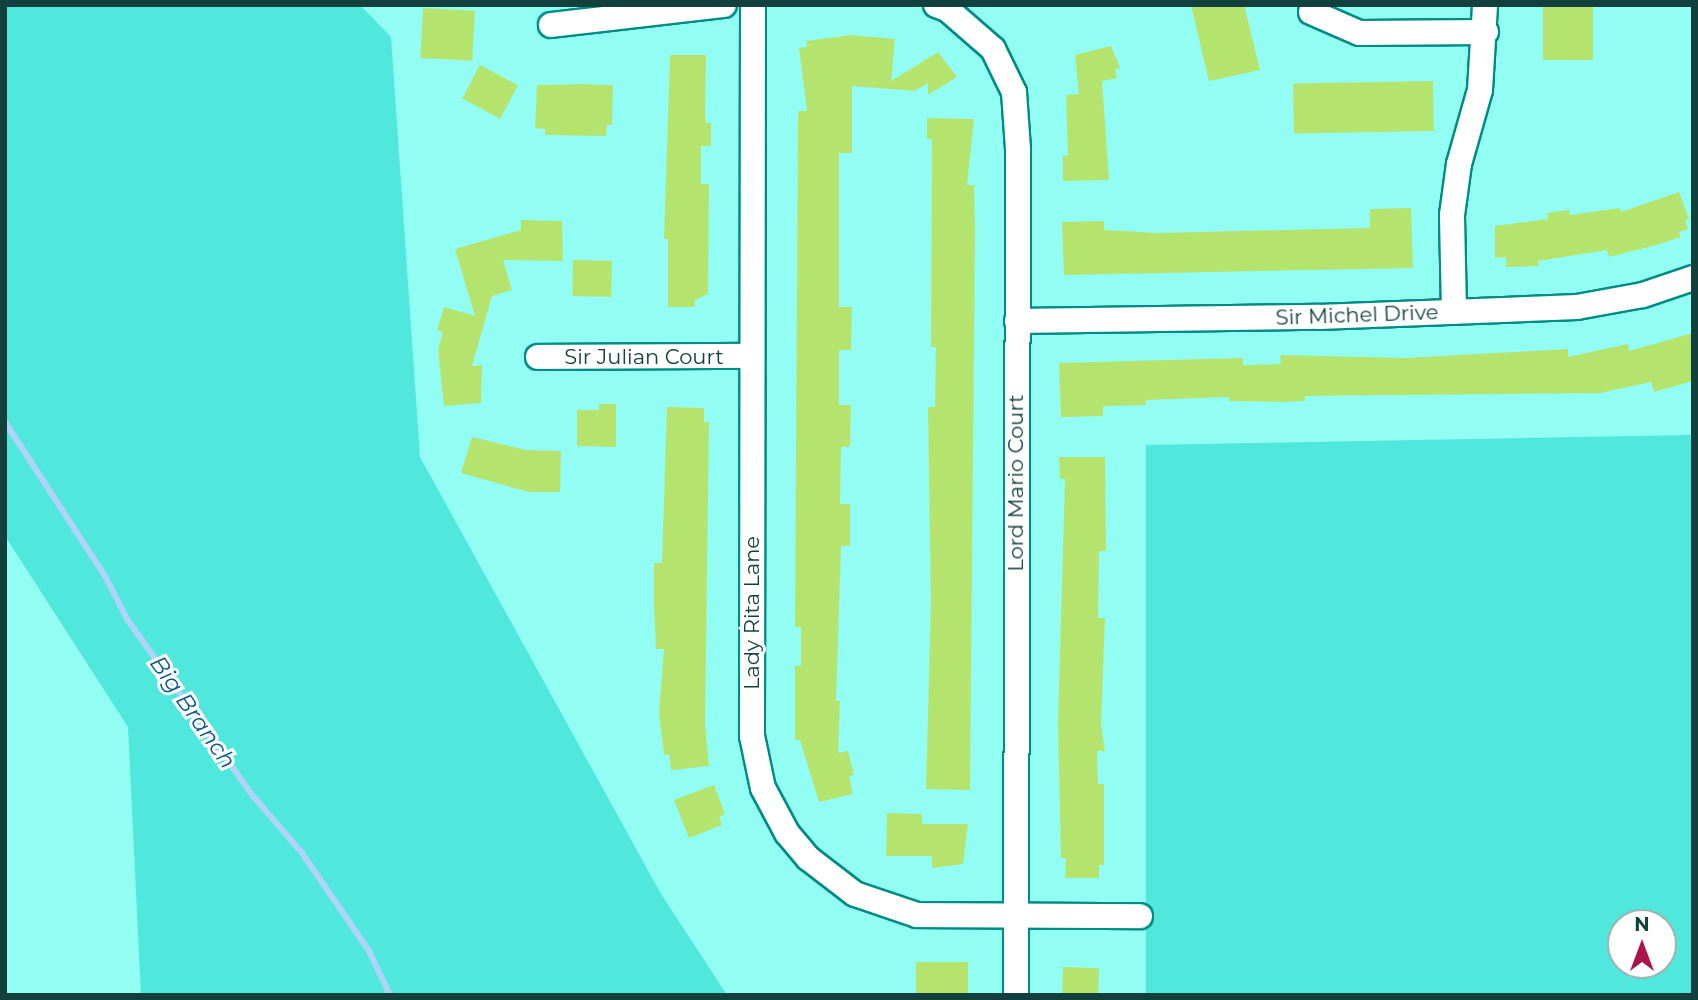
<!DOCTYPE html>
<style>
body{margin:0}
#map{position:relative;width:1698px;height:1000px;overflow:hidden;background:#92fdf2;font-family:Montserrat,sans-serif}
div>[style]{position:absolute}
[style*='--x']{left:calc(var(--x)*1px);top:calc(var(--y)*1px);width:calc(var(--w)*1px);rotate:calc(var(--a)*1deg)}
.green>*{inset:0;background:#50e7dc}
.stream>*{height:6px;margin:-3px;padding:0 3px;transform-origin:3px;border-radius:3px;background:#b0d4f7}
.building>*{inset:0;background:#b5e46e;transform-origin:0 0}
.roads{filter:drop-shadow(2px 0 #008c84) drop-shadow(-2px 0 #008c84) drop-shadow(0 2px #008c84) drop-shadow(0 -2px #008c84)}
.street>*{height:24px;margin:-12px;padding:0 12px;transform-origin:12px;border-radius:12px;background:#fff}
span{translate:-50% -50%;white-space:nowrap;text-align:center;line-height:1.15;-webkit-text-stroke:6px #fff;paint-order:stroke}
.street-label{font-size:21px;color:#12413d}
.water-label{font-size:23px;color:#0c568d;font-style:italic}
.frame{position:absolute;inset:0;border:7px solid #12413d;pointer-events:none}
.north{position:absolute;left:1607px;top:909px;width:70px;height:70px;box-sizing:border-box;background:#fff;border:2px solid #a0b3b1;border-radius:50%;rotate:0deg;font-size:19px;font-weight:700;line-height:28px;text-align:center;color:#12413d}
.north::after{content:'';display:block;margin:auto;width:24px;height:32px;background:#a9164b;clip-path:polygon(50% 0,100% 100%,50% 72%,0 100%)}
</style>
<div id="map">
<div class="green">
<div style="clip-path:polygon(5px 5px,360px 5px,391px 37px,420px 457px,661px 894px,727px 995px,141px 995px,128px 727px,5px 536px)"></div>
<div style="clip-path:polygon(evenodd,1693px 435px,1693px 995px,1146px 995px,1146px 445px,1693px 435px,1621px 923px,1663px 923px,1663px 965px,1621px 965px,1621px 923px)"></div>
</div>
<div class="stream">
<div style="--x:5;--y:422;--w:184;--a:57"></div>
<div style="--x:105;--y:576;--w:48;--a:62.9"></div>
<div style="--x:127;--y:619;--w:217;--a:54.6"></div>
<div style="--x:253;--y:796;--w:75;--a:49.3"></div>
<div style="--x:302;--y:853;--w:119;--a:55.6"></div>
<div style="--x:369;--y:951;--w:49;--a:64.5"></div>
</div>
<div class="building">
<div style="clip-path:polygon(1191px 5px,1244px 5px,1260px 70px,1209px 81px)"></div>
<div style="left:1543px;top:5px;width:50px;height:55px"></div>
<div style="left:423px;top:8px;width:52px;height:50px;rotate:3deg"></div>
<div style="clip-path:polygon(851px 35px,895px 39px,891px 81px,938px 52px,957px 77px,928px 95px,928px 83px,915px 91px,852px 86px,852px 153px,839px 153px,839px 307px,852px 307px,851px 350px,839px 350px,839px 405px,851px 405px,850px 447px,841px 447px,840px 504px,850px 504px,850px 546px,841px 546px,836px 701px,840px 701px,838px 753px,848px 751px,854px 775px,849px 776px,853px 794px,819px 802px,800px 740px,795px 740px,795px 666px,801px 666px,801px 627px,795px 627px,798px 111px,807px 111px,799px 48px,807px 47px,806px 41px)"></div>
<div style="clip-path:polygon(1111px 46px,1120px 68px,1115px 69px,1117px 78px,1102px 81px,1109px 180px,1063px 181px,1063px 155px,1068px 156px,1066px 95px,1079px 94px,1075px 55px)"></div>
<div style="clip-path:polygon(670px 55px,706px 55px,705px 115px,706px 123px,711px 123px,711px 146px,701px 146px,701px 184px,709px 184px,708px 294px,695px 300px,695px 307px,668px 307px,668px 239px,664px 239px)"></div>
<div style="left:480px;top:65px;width:43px;height:38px;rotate:28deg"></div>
<div style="left:1433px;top:81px;width:50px;height:140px;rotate:89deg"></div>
<div style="clip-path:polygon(581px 84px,613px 85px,612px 125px,607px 125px,606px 136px,545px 135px,545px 129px,535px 128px,537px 85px)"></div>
<div style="clip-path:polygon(927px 118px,974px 119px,967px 185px,974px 185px,975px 227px,970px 790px,926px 789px,931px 603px,928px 407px,935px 407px,936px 347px,931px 347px,932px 139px,927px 139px)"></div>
<div style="clip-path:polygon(1679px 192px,1689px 219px,1685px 220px,1688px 229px,1679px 232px,1681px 237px,1660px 244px,1609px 257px,1607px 250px,1538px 261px,1539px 266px,1506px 267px,1506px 257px,1495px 258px,1495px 226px,1548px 219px,1547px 213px,1569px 210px,1570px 215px,1620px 208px,1621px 212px)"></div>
<div style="clip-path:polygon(1411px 208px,1413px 268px,1064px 275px,1062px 222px,1104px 221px,1104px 230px,1159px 233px,1370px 228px,1370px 209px)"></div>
<div style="clip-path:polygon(521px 220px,562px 221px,563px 261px,503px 260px,512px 290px,492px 296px,472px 366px,482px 365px,481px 403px,444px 406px,438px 350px,443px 332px,437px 330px,444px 307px,475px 316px,455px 249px,521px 230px)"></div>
<div style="left:573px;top:260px;width:39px;height:36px;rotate:1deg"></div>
<div style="clip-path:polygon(1693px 333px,1693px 381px,1654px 392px,1651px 382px,1600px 393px,1305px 396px,1305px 401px,1281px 402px,1229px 401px,1229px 397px,1146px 400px,1146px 405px,1103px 406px,1103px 416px,1061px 417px,1059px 363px,1243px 358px,1243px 365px,1281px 364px,1280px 355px,1405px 358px,1568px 349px,1568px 357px,1628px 344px,1629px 351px)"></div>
<div style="clip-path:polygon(599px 404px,616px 404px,616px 447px,577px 446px,577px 410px,599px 410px)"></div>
<div style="clip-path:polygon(667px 407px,704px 408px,704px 422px,709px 422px,705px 725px,709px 766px,671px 770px,669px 754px,664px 755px,659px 713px,664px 649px,656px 649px,654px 605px,654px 563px,662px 563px)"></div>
<div style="clip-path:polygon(472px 437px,526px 450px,561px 451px,560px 492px,529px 492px,461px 473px)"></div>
<div style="clip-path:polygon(1059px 457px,1105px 457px,1106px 551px,1099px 551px,1098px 618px,1105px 618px,1101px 724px,1105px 751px,1097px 751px,1098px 784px,1104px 784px,1104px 865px,1099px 865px,1099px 878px,1065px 878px,1066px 858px,1061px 858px,1058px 724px,1065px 479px,1060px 479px)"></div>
<div style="clip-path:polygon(714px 785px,725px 814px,719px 817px,722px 825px,689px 838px,674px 800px)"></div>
<div style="clip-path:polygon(887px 813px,922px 814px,922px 824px,968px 824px,963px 864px,932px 868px,932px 856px,886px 856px)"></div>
<div style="left:916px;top:962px;width:52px;height:33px"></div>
<div style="left:1063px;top:967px;width:36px;height:28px;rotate:2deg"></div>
</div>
<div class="roads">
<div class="street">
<div style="--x:753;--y:5;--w:731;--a:90.08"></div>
<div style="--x:752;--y:736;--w:53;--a:78.1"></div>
<div style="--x:763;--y:788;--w:51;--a:61.9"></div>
<div style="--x:787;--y:833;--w:33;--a:50"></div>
<div style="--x:808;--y:858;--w:59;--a:37.5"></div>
<div style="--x:855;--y:894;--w:65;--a:18.7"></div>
<div style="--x:917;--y:915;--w:223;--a:0.3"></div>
<div style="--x:936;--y:5;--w:12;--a:20"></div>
<div style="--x:947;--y:9;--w:61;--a:41"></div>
<div style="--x:993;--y:49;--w:48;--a:64"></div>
<div style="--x:1014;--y:92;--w:57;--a:86"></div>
<div style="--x:1018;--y:149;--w:846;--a:90.14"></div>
<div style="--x:1311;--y:12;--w:52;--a:23.6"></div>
<div style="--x:1359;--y:33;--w:127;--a:-0.5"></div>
<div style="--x:551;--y:25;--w:174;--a:-6.6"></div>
<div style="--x:1454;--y:312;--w:97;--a:-91.2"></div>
<div style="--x:1452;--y:215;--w:51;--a:-82.2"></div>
<div style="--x:1459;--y:164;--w:77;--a:-74.2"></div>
<div style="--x:1480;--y:90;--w:85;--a:-86.6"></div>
<div style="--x:1017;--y:321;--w:302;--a:-0.8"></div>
<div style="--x:1319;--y:317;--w:258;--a:-2.2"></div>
<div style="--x:1577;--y:307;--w:67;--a:-10.3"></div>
<div style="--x:1643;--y:295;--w:53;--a:-18.8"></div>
<div style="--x:538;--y:357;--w:213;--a:-0.3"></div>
</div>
</div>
<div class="street-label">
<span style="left:1357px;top:315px;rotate:-2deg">Sir Michel Drive</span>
<span style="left:644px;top:357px">Sir Julian Court</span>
<span style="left:1016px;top:483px;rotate:-90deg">Lord Mario Court</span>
<span style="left:752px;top:613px;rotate:-90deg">Lady Rita Lane</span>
</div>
<div class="water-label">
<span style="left:193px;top:712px;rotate:55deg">Big Branch</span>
</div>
<div class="frame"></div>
<div class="north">N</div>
</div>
